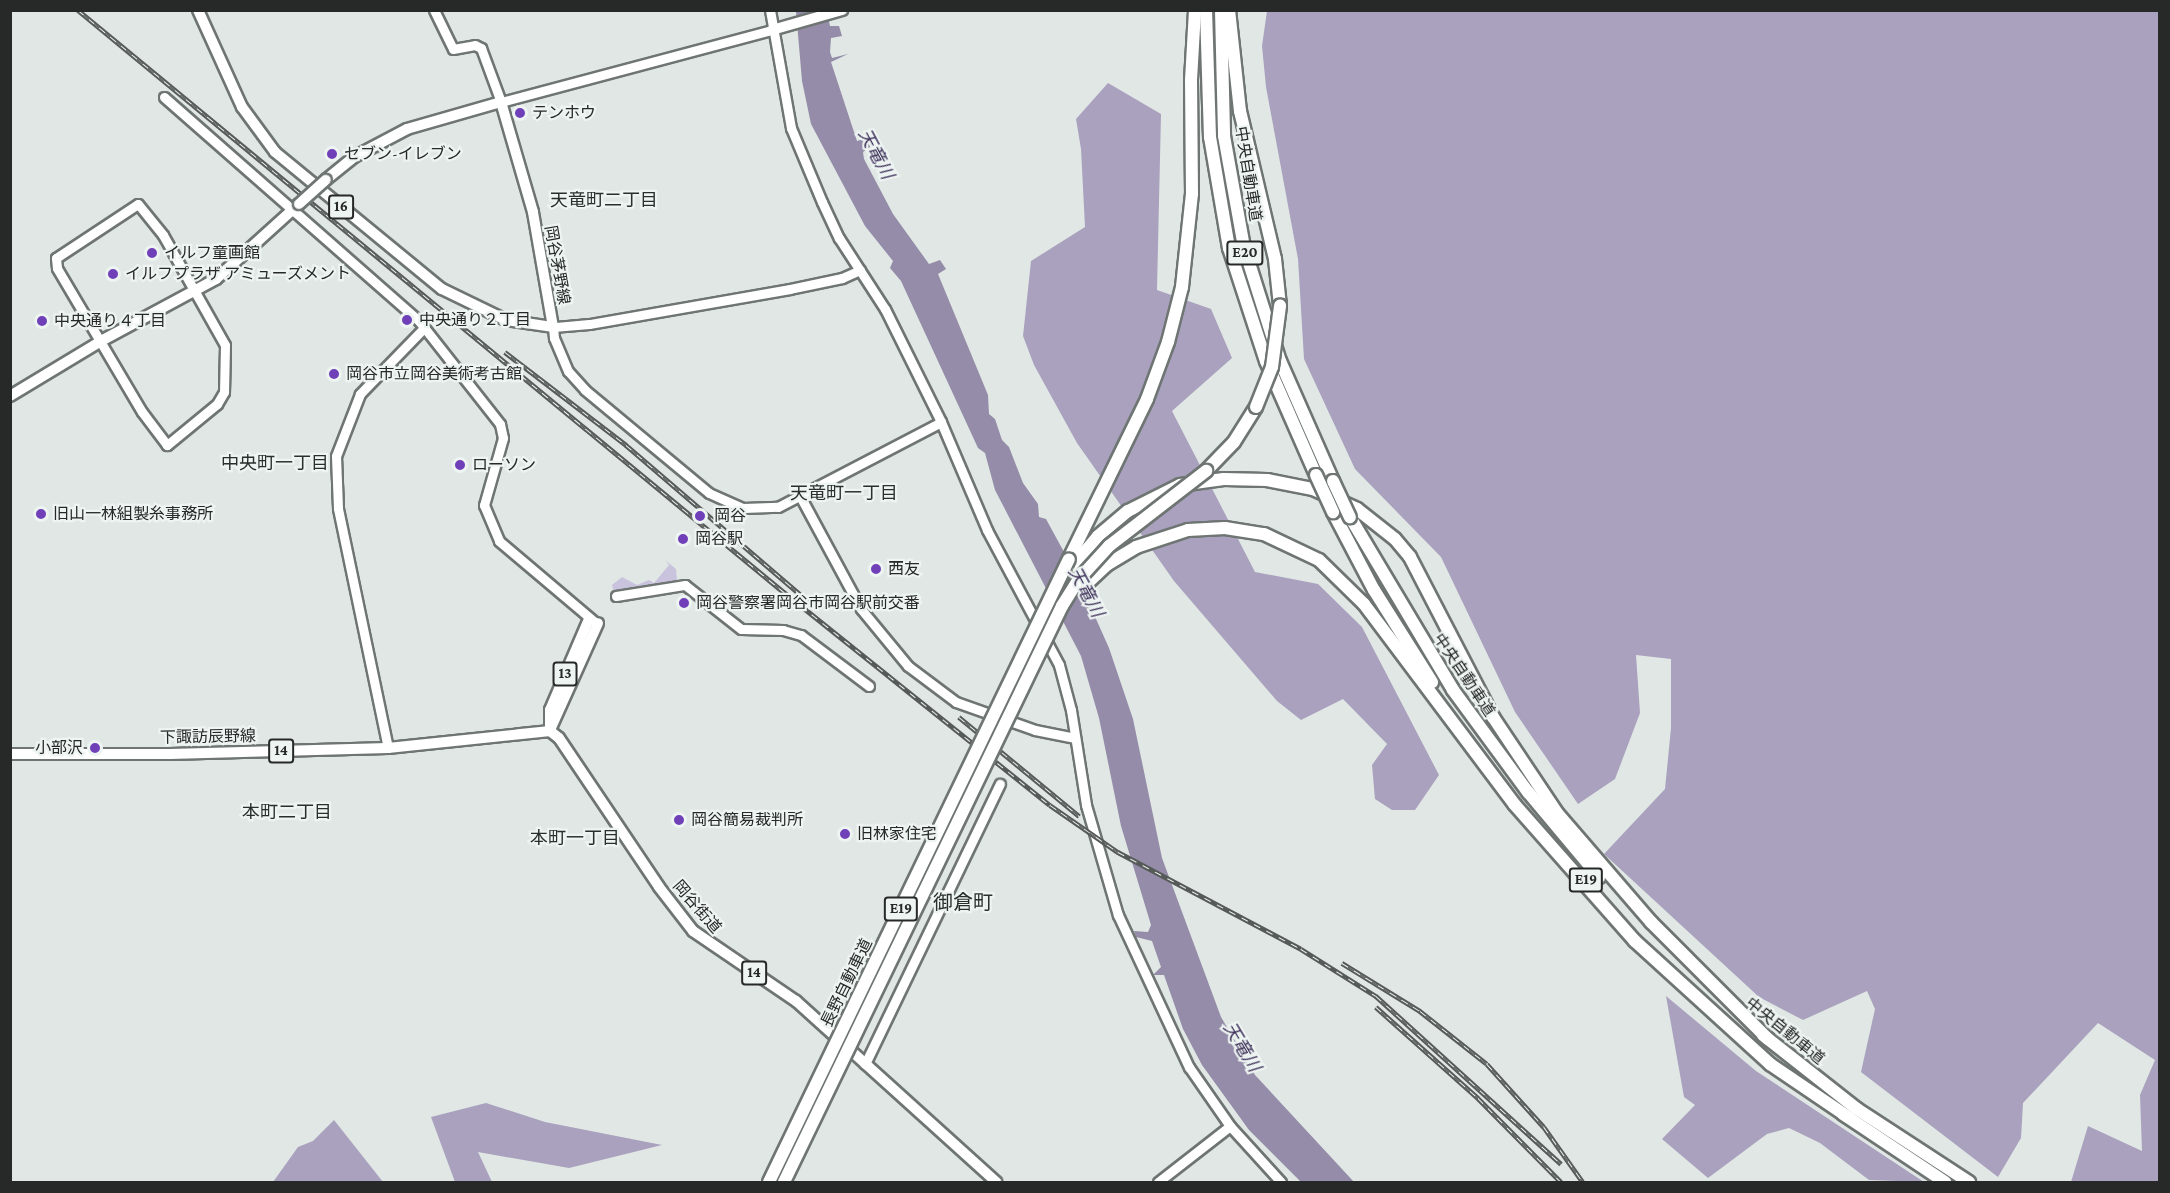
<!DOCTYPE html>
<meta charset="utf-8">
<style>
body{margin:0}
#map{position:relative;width:2170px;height:1193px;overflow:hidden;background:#e0e7e4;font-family:"Crimson Pro","Noto Sans JP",serif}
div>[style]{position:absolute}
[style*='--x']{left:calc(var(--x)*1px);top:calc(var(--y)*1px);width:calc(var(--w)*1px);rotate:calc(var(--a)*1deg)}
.green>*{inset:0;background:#cac3de}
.forest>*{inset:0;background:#a9a1be}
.water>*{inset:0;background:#948ca8}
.roads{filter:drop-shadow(2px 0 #6e7572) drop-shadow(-2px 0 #6e7572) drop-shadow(0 2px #6e7572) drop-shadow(0 -2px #6e7572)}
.secondary>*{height:9px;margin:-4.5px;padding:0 4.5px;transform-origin:4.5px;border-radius:4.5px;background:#fff}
.primary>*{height:10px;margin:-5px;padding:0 5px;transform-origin:5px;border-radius:5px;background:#fff}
.highway>*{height:12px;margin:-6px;padding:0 6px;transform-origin:6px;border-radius:6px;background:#fff}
.rail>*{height:4.5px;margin-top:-2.25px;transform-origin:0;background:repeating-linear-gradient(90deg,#edf4f2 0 7px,#565a58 0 14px);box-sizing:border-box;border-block:2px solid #565a58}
.bridges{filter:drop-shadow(2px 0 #6e7572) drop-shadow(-2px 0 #6e7572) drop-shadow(0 2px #6e7572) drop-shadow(0 -2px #6e7572)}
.primary-bridge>*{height:10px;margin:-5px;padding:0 5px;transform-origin:5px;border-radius:5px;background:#fff}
.highway-bridge>*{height:12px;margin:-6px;padding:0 6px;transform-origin:6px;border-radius:6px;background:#fff}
.dots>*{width:16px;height:16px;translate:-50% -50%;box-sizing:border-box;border:3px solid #edf4f2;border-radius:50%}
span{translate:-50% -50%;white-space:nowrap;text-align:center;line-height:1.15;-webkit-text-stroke:4.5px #edf4f2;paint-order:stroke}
.shield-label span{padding:2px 4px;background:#edf4f2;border:2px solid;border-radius:4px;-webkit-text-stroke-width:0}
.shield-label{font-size:15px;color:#262928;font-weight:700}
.poi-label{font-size:16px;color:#262928}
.left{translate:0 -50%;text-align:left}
.right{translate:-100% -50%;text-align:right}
.street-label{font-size:16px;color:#262928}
.water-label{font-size:18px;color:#3e305a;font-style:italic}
.neighbourhood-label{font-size:18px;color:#2a2f2d}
.quarter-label{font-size:20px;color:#2a2f2d}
.frame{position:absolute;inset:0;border:12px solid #262928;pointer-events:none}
</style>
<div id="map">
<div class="green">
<div style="clip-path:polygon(665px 560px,676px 569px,677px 581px,614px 593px,612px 585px,622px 577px,637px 585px,649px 580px,654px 583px,669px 565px)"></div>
</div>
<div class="forest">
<div style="clip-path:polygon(1267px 11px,2159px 11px,2159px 1182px,2071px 1182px,2088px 1126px,2142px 1151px,2140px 1095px,2155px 1060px,2098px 1023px,2023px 1103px,2021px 1138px,1998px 1177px,1861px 1072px,1875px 1009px,1867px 991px,1803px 1020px,1759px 997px,1604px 854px,1665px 789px,1671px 728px,1671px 659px,1636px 655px,1640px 713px,1615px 779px,1578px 804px,1515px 712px,1441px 557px,1355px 469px,1304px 359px,1298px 259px,1266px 87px,1262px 46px)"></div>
<div style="clip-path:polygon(1108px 83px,1161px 114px,1157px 290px,1211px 309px,1232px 358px,1172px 411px,1255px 572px,1318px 584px,1362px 627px,1439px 775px,1415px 810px,1392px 810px,1375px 799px,1372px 765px,1387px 744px,1343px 699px,1301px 720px,1277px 701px,1174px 581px,1077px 443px,1034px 365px,1023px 336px,1031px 261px,1085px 227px,1081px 149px,1076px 119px)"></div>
<div style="clip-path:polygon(1666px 996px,1756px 1071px,1924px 1182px,1869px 1180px,1820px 1143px,1789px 1128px,1767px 1134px,1708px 1178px,1662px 1139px,1695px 1105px,1684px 1097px)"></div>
<div style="clip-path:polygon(486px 1103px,545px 1122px,662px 1145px,569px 1168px,478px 1152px,492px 1182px,455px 1182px,431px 1117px)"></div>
<div style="clip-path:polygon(334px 1120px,383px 1182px,273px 1182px,298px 1147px,313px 1141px)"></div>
</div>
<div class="water">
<div style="clip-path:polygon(796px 11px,827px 11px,830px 26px,839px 26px,842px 36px,831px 38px,830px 52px,832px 58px,848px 54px,831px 62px,857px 141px,867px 138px,870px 147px,863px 152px,864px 159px,893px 214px,929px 264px,940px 260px,946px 269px,938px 274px,988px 395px,989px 414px,995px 419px,1002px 440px,1009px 447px,1023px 483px,1038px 504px,1039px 517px,1046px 519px,1076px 574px,1109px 648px,1133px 719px,1162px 858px,1221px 1017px,1255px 1075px,1354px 1182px,1301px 1182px,1249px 1130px,1202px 1065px,1183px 1029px,1164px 975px,1153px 975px,1161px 967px,1152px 941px,1136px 937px,1134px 931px,1148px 932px,1151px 925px,1121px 826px,1099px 718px,1081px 656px,995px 490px,985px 453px,978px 448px,901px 281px,890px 268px,893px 261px,865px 226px,811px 124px,802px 81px)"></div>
</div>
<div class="roads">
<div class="secondary">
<div style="--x:434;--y:10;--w:43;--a:64"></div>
<div style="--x:453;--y:49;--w:22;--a:-10"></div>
<div style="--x:475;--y:45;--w:7;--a:27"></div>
<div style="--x:481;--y:48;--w:58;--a:69.7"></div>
<div style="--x:501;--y:102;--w:280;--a:-14.9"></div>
<div style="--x:770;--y:10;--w:120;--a:79.9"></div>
<div style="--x:791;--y:128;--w:80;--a:67.3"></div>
<div style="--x:822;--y:202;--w:40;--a:65"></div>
<div style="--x:839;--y:238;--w:85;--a:57.1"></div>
<div style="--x:885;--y:309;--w:126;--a:63.6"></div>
<div style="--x:941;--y:422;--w:117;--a:66.9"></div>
<div style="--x:987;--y:530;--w:153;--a:61.9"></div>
<div style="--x:1059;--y:665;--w:47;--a:75.1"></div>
<div style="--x:1071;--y:710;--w:96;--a:81"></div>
<div style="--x:1086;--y:805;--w:115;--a:73.8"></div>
<div style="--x:1118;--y:915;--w:168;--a:65"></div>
<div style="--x:1189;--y:1067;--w:72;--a:55.2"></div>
<div style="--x:1230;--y:1126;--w:76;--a:47.7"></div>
<div style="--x:164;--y:97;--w:339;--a:41.3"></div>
<div style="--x:419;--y:321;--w:131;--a:51.8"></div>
<div style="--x:500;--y:424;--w:14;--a:78"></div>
<div style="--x:503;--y:438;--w:70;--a:105.8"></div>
<div style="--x:484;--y:505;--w:39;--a:67"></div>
<div style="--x:499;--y:541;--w:126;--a:40.2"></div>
<div style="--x:138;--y:204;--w:40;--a:51"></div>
<div style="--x:163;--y:235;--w:126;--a:60.6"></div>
<div style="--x:225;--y:345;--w:47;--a:91.2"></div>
<div style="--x:224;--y:392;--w:14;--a:120"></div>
<div style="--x:217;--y:404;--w:65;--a:140.6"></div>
<div style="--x:167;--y:445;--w:41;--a:-127.1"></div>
<div style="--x:142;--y:412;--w:167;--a:-120.6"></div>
<div style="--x:57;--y:268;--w:10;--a:-96"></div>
<div style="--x:56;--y:258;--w:98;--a:-33.4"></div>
<div style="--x:860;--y:270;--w:20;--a:156"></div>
<div style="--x:842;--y:278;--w:53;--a:168.1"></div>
<div style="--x:790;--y:289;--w:204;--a:170.1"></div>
<div style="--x:589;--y:324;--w:36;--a:175"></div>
<div style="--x:553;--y:327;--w:11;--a:85"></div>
<div style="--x:554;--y:338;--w:36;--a:67"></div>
<div style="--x:568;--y:371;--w:25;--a:48"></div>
<div style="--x:585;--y:390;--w:161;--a:39.7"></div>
<div style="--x:709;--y:493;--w:37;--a:24"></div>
<div style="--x:743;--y:508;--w:35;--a:-2"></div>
<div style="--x:778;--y:507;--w:184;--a:-27.5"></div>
<div style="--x:800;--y:496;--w:128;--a:61.6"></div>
<div style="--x:861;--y:609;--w:74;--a:50.5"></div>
<div style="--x:908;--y:666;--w:60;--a:36.9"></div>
<div style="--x:956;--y:702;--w:84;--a:19.5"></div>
<div style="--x:1035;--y:730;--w:41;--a:11.3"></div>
<div style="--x:616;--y:596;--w:70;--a:-9.1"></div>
<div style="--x:685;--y:585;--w:71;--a:38.2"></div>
<div style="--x:741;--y:629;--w:42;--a:1.4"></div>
<div style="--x:783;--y:630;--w:19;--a:16"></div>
<div style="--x:801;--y:635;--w:85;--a:36.9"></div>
<div style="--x:388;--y:748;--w:245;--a:-101.8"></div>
<div style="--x:338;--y:508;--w:52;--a:-92.2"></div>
<div style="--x:336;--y:456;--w:66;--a:-68.8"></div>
<div style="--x:360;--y:394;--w:92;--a:-45.9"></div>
<div style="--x:865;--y:1064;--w:311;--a:-64.3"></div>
<div style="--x:1158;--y:1182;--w:91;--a:-37.9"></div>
</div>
<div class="primary">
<div style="--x:198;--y:10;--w:107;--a:65.6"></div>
<div style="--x:242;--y:107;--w:56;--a:53.7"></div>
<div style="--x:275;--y:152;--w:216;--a:39.4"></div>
<div style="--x:442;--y:289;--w:71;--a:25.8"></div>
<div style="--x:506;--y:320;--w:48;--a:8.5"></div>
<div style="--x:553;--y:327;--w:117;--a:-99.9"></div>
<div style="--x:533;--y:212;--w:115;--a:-106.2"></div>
<div style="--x:501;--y:102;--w:98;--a:164"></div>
<div style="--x:407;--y:129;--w:60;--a:152.2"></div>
<div style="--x:354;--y:157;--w:36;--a:141"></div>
<div style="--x:772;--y:30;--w:73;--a:-15.9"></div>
<div style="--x:10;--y:396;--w:106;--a:-31.1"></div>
<div style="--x:101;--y:341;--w:131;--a:-28.3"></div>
<div style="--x:216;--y:279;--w:112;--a:-42.1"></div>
<div style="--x:550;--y:730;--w:117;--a:-65.8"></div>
<div style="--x:550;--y:731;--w:11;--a:38"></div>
<div style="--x:559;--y:738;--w:179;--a:56.1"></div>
<div style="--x:659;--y:887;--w:56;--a:52.3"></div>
<div style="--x:693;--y:931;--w:125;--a:34.2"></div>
<div style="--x:796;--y:1001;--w:270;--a:42.1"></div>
<div style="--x:550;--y:731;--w:21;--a:-90"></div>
<div style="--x:550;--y:710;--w:99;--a:-66.8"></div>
<div style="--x:10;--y:754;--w:160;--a:0"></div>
<div style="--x:170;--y:754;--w:218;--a:-1.6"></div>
<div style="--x:388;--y:748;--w:163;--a:-6"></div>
</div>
<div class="highway">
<div style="--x:1206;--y:10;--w:127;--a:88.2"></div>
<div style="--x:1210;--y:137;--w:113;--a:80.3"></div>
<div style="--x:1229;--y:248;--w:119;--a:71.9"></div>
<div style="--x:1266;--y:361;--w:124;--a:66.3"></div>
<div style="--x:1221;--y:10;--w:126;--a:88.6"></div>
<div style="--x:1224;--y:136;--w:113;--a:79.8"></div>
<div style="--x:1244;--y:247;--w:120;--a:72.5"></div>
<div style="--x:1280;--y:361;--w:131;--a:66.2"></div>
<div style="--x:1229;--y:10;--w:102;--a:83.8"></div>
<div style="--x:1240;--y:111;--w:152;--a:76.7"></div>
<div style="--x:1275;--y:259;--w:47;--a:83.9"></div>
<div style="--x:1206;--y:471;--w:40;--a:-46"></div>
<div style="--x:1234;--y:442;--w:41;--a:-57.8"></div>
<div style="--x:1333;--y:512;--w:88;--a:62.3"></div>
<div style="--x:1374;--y:590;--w:109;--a:57.8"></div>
<div style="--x:1350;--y:517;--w:201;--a:59.2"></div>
<div style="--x:1453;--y:690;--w:127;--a:53.7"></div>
<div style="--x:1528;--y:792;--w:111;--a:50.1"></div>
<div style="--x:1069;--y:559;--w:178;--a:-64"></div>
<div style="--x:1147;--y:399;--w:61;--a:-69.8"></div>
<div style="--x:1168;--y:342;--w:57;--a:-75.7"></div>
<div style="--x:1182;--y:287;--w:94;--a:-83.9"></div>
<div style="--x:1192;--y:194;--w:114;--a:-90.5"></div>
<div style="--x:1191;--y:80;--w:70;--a:-86.7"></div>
<div style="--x:1073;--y:566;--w:39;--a:-50"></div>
<div style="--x:1098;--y:536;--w:39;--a:-40"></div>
<div style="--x:1128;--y:511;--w:58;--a:-26.6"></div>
<div style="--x:1180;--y:485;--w:44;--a:-7.8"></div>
<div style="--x:1224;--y:479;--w:43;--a:1.3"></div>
<div style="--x:1267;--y:480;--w:47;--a:11.1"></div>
<div style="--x:1313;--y:489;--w:48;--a:24.4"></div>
<div style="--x:1357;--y:509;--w:48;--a:38.3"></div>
<div style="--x:1395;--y:539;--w:23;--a:50"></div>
<div style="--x:1410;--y:557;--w:180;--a:62.6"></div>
<div style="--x:1493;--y:717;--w:115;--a:56.3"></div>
<div style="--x:1557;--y:813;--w:144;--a:49.2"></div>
<div style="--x:1651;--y:922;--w:165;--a:45"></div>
<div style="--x:1083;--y:587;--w:34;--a:-43"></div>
<div style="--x:1108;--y:564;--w:33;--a:-31"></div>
<div style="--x:1136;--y:547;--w:55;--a:-18.1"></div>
<div style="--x:1188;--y:530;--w:37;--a:-3"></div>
<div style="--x:1225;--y:528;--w:39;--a:9"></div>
<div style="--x:1264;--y:534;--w:61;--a:25.3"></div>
<div style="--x:1319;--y:560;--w:63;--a:44.4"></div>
<div style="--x:1364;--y:604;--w:251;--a:53.1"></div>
<div style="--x:1515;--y:805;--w:181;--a:48.6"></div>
<div style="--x:1635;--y:941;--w:183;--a:42.3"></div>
<div style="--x:1770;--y:1064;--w:94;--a:34.2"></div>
<div style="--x:1763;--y:1035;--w:120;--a:38.2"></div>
<div style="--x:1857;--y:1109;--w:134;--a:33.1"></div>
<div style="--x:1843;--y:1114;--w:123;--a:33.7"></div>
</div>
</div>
<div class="rail">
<div style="--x:78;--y:10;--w:909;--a:39.51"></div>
<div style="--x:779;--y:588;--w:347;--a:38.7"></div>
<div style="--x:1050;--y:805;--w:83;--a:34.7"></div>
<div style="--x:1118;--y:852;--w:207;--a:27.9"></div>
<div style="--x:1301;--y:949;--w:89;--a:32.1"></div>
<div style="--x:1376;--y:996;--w:250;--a:42.2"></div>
<div style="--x:505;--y:352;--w:153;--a:37.5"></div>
<div style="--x:626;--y:445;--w:240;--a:40.6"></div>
<div style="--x:959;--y:717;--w:156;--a:39.5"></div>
<div style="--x:1342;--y:963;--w:92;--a:31.6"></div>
<div style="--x:1420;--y:1011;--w:85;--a:38.3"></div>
<div style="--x:1487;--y:1064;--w:85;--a:47.9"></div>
<div style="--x:1544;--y:1127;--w:67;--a:54.7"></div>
<div style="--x:1376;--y:1007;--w:137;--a:41.7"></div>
<div style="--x:1478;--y:1098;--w:118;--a:45.3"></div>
</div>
<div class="bridges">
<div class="primary-bridge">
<div style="--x:299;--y:204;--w:36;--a:-42"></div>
</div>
<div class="highway-bridge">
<div style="--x:1256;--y:407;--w:43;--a:-68.2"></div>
<div style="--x:1272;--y:367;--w:62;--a:-82.5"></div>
<div style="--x:1316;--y:475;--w:41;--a:65.3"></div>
<div style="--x:1333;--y:481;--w:40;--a:65"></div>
<div style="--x:769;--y:1182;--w:691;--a:-64.29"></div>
<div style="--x:784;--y:1182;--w:640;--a:-64.24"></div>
<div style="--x:1062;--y:606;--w:32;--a:-58"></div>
<div style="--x:1079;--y:579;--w:45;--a:-47.7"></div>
<div style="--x:1109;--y:546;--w:123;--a:-37.7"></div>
</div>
</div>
<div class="dots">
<div style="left:520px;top:113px;background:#7040b8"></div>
<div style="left:332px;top:154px;background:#7040b8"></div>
<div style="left:152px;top:253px;background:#7040b8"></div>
<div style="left:113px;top:274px;background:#7040b8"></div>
<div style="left:407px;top:320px;background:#7040b8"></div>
<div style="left:42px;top:321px;background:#7040b8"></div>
<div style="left:334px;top:374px;background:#7040b8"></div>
<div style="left:460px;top:465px;background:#7040b8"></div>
<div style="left:41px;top:514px;background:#7040b8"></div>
<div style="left:700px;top:516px;background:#7040b8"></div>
<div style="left:683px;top:539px;background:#7040b8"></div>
<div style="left:876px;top:569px;background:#7040b8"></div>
<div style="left:684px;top:603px;background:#7040b8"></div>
<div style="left:95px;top:748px;background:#7040b8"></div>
<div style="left:679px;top:820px;background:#7040b8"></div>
<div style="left:845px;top:834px;background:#7040b8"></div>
</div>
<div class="shield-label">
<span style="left:341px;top:207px">16</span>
<span style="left:1245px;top:253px">E20</span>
<span style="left:565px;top:674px">13</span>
<span style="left:281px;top:751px">14</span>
<span style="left:1586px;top:880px">E19</span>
<span style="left:901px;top:909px">E19</span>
<span style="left:754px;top:973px">14</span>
</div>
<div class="poi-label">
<span class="left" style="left:532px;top:113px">テンホウ</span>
<span class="left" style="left:344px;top:154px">セブン-イレブン</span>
<span class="left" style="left:164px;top:253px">イルフ童画館</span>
<span class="left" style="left:125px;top:274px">イルフプラザ アミューズメント</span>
<span class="left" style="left:419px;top:320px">中央通り２丁目</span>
<span class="left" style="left:54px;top:321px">中央通り４丁目</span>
<span class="left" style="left:346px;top:374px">岡谷市立岡谷美術考古館</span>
<span class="left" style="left:472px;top:465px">ローソン</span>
<span class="left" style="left:53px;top:514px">旧山一林組製糸事務所</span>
<span class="left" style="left:714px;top:516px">岡谷</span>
<span class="left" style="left:695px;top:539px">岡谷駅</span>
<span class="left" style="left:888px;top:569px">西友</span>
<span class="left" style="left:696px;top:603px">岡谷警察署岡谷市岡谷駅前交番</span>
<span class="right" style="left:83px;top:748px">小部沢</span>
<span class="left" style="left:691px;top:820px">岡谷簡易裁判所</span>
<span class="left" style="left:857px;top:834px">旧林家住宅</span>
</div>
<div class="street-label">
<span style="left:1248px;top:174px;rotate:81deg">中央自動車道</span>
<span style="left:557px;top:265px;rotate:80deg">岡谷茅野線</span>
<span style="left:1464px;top:675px;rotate:56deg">中央自動車道</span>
<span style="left:208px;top:737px;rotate:-1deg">下諏訪辰野線</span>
<span style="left:697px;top:907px;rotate:49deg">岡谷街道</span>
<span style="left:847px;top:983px;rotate:-64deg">長野自動車道</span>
<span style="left:1785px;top:1031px;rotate:39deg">中央自動車道</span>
</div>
<div class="water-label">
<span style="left:876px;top:154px;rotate:62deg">天竜川</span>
<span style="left:1086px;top:592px;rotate:62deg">天竜川</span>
<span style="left:1242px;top:1047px;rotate:59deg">天竜川</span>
</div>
<div class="neighbourhood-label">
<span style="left:604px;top:200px">天竜町二丁目</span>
<span style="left:275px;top:463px">中央町一丁目</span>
<span style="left:844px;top:493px">天竜町一丁目</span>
<span style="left:287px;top:812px">本町二丁目</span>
<span style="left:575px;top:838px">本町一丁目</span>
</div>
<div class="quarter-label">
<span style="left:963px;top:902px">御倉町</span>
</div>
<div class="frame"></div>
</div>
